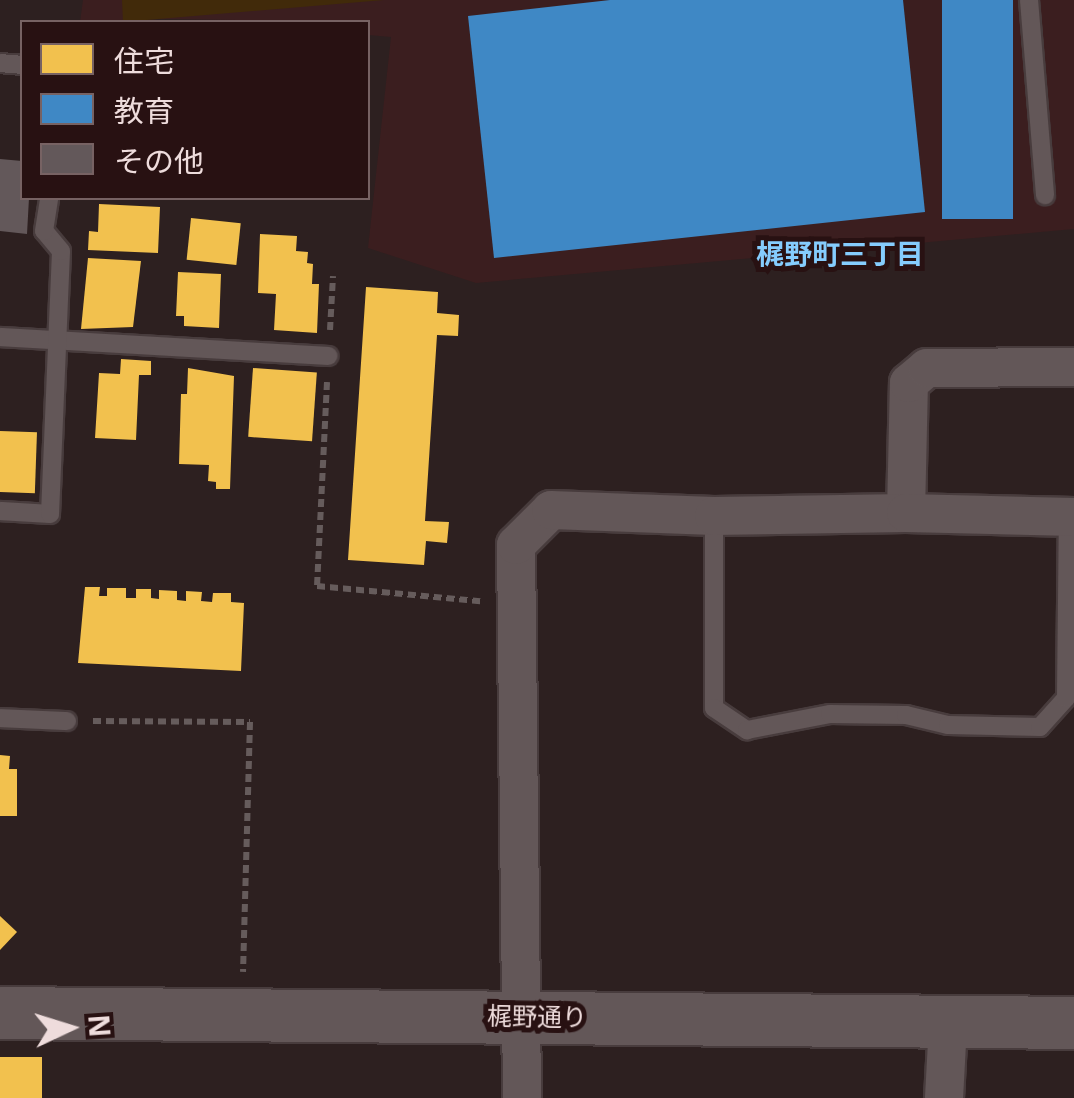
<!DOCTYPE html>
<meta charset="utf-8">
<style>
body{margin:0}
#map{position:relative;width:1074px;height:1098px;overflow:hidden;background:#2d2020;font-family:"Noto Sans","Noto Sans JP",sans-serif}
div>[style]{position:absolute}
[style*='--x']{left:calc(var(--x)*1px);top:calc(var(--y)*1px);width:calc(var(--w)*1px);rotate:calc(var(--a)*1deg)}
.built>*{inset:0;background:#3b1e1f}
.green>*{inset:0;background:#412a0a}
.homes>*{inset:0;background:#f2c14e;transform-origin:0 0}
.schools>*{inset:0;background:#3f88c5;transform-origin:0 0}
.building>*{inset:0;background:#63585a}
.path>*{height:6px;margin-top:-3px;transform-origin:0;background:repeating-linear-gradient(90deg,#665c5c 0 8px,transparent 0 13px)}
.roads{filter:drop-shadow(2px 0 #483c3d) drop-shadow(-2px 0 #483c3d) drop-shadow(0 2px #483c3d) drop-shadow(0 -2px #483c3d)}
.lane>*{height:18px;margin:-9px;padding:0 9px;transform-origin:9px;border-radius:9px;background:#635758}
.street>*{height:38px;margin:-19px;padding:0 19px;transform-origin:19px;border-radius:19px;background:#635758}
.secondary>*{height:52px;margin:-26px;padding:0 26px;transform-origin:26px;border-radius:26px;background:#635758}
span{translate:-50% -50%;white-space:nowrap;text-align:center;line-height:1.15;-webkit-text-stroke:10px #281112;paint-order:stroke}
.street-label{font-size:25px;color:#eedcdc}
.neighbourhood-label{font-size:28px;color:#85ccfd;font-weight:700}
.legend{position:absolute;left:20px;top:20px;width:350px;height:180px;box-sizing:border-box;background:#281112;border:2px solid #776263;margin:0;padding:12px 18px;list-style:none;font-size:30px;color:#eedcdc}
.legend li{display:flex;align-items:center;gap:20px;height:50px}
.legend b{width:50px;border:2px solid #776263}
.north{position:absolute;left:20px;top:978px;width:100px;height:100px;-webkit-text-stroke:8px #281112;paint-order:stroke;rotate:86deg;font-size:28px;font-weight:700;line-height:40px;text-align:center;color:#eedcdc}
.north::after{content:'';display:block;margin:auto;width:35px;height:45px;background:#eedcdc;clip-path:polygon(50% 0,100% 100%,50% 72%,0 100%)}
</style>
<div id="map">
<div class="built">
<div style="clip-path:polygon(83px 0,1074px 0,1074px 229px,476px 283px,368px 248px,391px 37px,368px 35px,368px 22px,162px 19px,80px 22px)"></div>
</div>
<div class="green">
<div style="clip-path:polygon(122px 0,384px 0,123px 22px)"></div>
</div>
<div class="homes">
<div style="clip-path:polygon(99px 204px,160px 207px,158px 253px,88px 250px,89px 231px,98px 232px)"></div>
<div style="left:191px;top:218px;width:50px;height:42px;rotate:6deg"></div>
<div style="clip-path:polygon(260px 234px,297px 236px,296px 251px,308px 252px,307px 263px,313px 264px,312px 284px,319px 284px,317px 333px,274px 330px,276px 294px,258px 293px)"></div>
<div style="clip-path:polygon(88px 258px,141px 261px,133px 327px,81px 329px)"></div>
<div style="clip-path:polygon(178px 272px,221px 274px,219px 328px,184px 326px,184px 316px,176px 316px)"></div>
<div style="clip-path:polygon(366px 287px,438px 292px,437px 313px,459px 315px,458px 336px,437px 335px,425px 521px,449px 522px,447px 543px,426px 541px,424px 565px,348px 560px)"></div>
<div style="clip-path:polygon(121px 359px,151px 361px,151px 375px,139px 375px,136px 440px,95px 438px,99px 373px,120px 374px)"></div>
<div style="clip-path:polygon(188px 368px,234px 376px,230px 489px,216px 489px,216px 482px,208px 481px,209px 465px,179px 464px,181px 394px,187px 394px)"></div>
<div style="left:253px;top:368px;width:64px;height:69px;rotate:4deg"></div>
<div style="left:0;top:431px;width:37px;height:61px;rotate:2deg"></div>
<div style="clip-path:polygon(85px 587px,100px 587px,99px 596px,107px 596px,107px 588px,126px 588px,126px 598px,136px 598px,136px 589px,151px 589px,151px 598px,159px 599px,159px 590px,177px 591px,177px 600px,186px 601px,186px 591px,202px 592px,201px 601px,212px 602px,213px 593px,231px 593px,231px 602px,244px 603px,241px 671px,78px 663px)"></div>
<div style="clip-path:polygon(0 755px,10px 756px,9px 769px,17px 769px,17px 816px,0 816px)"></div>
<div style="clip-path:polygon(0 916px,17px 932px,0 950px)"></div>
<div style="left:0;top:1057px;width:42px;height:41px"></div>
</div>
<div class="schools">
<div style="clip-path:polygon(610px 0,903px 0,925px 212px,494px 258px,468px 16px)"></div>
<div style="left:942px;top:0;width:71px;height:219px"></div>
</div>
<div class="building">
<div style="clip-path:polygon(0 159px,22px 161px,22px 198px,29px 198px,27px 234px,0 231px)"></div>
</div>
<div class="path">
<div style="--x:330;--y:330;--w:54;--a:-86.8"></div>
<div style="--x:327;--y:382;--w:204;--a:92.8"></div>
<div style="--x:317;--y:586;--w:164;--a:5.3"></div>
<div style="--x:93;--y:721;--w:157;--a:0.4"></div>
<div style="--x:250;--y:722;--w:250;--a:91.6"></div>
</div>
<div class="roads">
<div class="lane">
<div style="--x:1029;--y:0;--w:196;--a:85.3"></div>
<div style="--x:0;--y:63;--w:22;--a:5"></div>
<div style="--x:0;--y:337;--w:329;--a:3.3"></div>
<div style="--x:0;--y:511;--w:50;--a:3.4"></div>
<div style="--x:50;--y:514;--w:263;--a:-87.6"></div>
<div style="--x:61;--y:251;--w:26;--a:-130"></div>
<div style="--x:44;--y:231;--w:33;--a:-81"></div>
<div style="--x:714;--y:516;--w:192;--a:90"></div>
<div style="--x:714;--y:708;--w:40;--a:34"></div>
<div style="--x:747;--y:730;--w:85;--a:-10.9"></div>
<div style="--x:830;--y:714;--w:76;--a:0.8"></div>
<div style="--x:906;--y:715;--w:43;--a:13.4"></div>
<div style="--x:948;--y:725;--w:92;--a:1.2"></div>
<div style="--x:1040;--y:727;--w:39;--a:-48"></div>
<div style="--x:1066;--y:698;--w:181;--a:-89.4"></div>
<div style="--x:0;--y:718;--w:67;--a:2.6"></div>
</div>
<div class="street">
<div style="--x:906;--y:513;--w:130;--a:-88.7"></div>
<div style="--x:909;--y:383;--w:23;--a:-40"></div>
<div style="--x:927;--y:368;--w:147;--a:-0.4"></div>
<div style="--x:522;--y:1098;--w:553;--a:-90.62"></div>
<div style="--x:516;--y:545;--w:49;--a:-45"></div>
<div style="--x:551;--y:510;--w:163;--a:2.1"></div>
<div style="--x:714;--y:516;--w:192;--a:-0.9"></div>
<div style="--x:906;--y:513;--w:168;--a:1.4"></div>
<div style="--x:944;--y:1098;--w:75;--a:-86.9"></div>
</div>
<div class="secondary">
<div style="--x:0;--y:1013;--w:1074;--a:0.53"></div>
</div>
</div>
<div class="street-label">
<span style="left:537px;top:1016px;rotate:1deg">梶野通り</span>
</div>
<div class="neighbourhood-label">
<span style="left:840px;top:253px">梶野町三丁目</span>
</div>
<ul class="legend">
<li><b style="height:28px;background:#f2c14e"></b>住宅</li>
<li><b style="height:28px;background:#3f88c5"></b>教育</li>
<li><b style="height:28px;background:#63585a"></b>その他</li>
</ul>
<div class="north">N</div>
</div>
